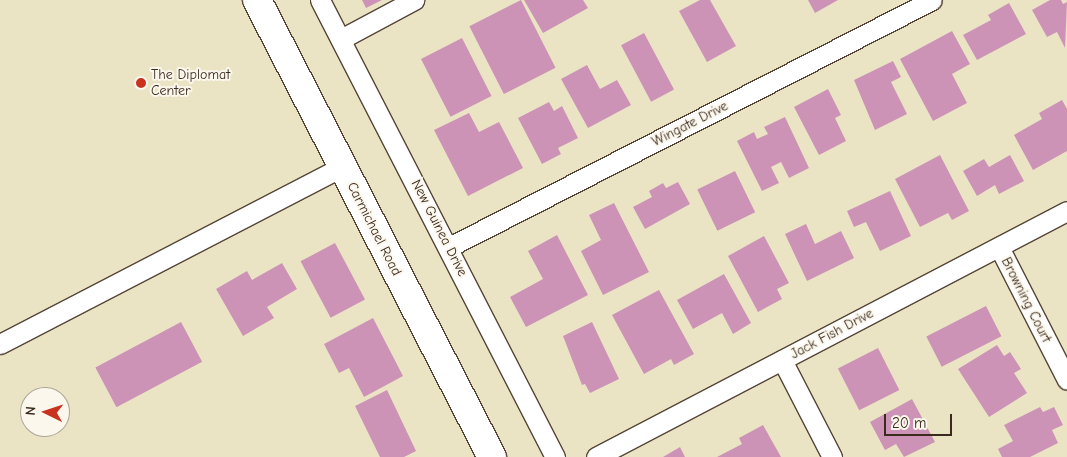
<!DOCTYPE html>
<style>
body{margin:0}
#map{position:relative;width:1067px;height:457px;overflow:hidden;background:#eae4c5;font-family:"Comic Neue",sans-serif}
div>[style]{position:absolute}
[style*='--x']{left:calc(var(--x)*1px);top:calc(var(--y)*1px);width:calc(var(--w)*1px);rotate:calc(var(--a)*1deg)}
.building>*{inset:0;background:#cd93b6;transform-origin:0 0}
.roads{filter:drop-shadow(1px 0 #554637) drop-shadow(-1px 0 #554637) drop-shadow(0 1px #554637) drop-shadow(0 -1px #554637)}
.minor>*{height:19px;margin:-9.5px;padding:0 9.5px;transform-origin:9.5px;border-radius:9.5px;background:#fff}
.primary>*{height:28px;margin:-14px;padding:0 14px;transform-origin:14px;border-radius:14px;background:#fff}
.dots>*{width:14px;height:14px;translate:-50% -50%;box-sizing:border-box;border:2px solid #fbf7ec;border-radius:50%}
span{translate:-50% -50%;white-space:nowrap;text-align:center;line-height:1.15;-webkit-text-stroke:4px #fbf7ec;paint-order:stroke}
.poi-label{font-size:14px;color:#3b2a1e}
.left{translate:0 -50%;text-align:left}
.street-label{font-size:14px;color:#3b2a1e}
.north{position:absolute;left:20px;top:387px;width:50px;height:50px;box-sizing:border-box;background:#fbf7ec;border:1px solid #aea59a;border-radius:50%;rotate:274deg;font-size:14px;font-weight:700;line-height:20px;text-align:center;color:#3b2a1e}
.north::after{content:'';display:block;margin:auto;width:18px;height:22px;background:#c8321e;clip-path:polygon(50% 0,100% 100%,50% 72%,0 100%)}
.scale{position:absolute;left:884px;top:414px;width:68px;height:22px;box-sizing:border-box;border:2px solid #3b2a1e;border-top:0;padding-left:6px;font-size:15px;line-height:18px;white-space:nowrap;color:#3b2a1e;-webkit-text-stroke:4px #fbf7ec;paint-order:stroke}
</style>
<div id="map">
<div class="building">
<div style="clip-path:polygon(362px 0,382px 0,366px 8px)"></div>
<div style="left:521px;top:0;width:76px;height:58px;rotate:63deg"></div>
<div style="clip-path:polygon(524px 0,583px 0,588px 8px,543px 33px)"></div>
<div style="clip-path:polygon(700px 0,710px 0,736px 46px,707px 62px,679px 11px)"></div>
<div style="clip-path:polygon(808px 0,838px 0,815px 13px)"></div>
<div style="clip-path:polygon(1050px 0,1061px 0,1063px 4px,1067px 2px,1065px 48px,1057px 32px,1047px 37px,1032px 10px)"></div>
<div style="clip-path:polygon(1009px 3px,1026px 34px,977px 60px,963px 35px,991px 20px,988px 15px)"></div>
<div style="clip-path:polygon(952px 31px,970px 64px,952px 74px,967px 103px,933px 121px,900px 59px)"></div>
<div style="left:644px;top:33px;width:64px;height:26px;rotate:62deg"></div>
<div style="left:462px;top:38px;width:65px;height:46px;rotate:63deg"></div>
<div style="clip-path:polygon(893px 61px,901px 77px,891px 82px,907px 114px,875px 130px,854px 80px)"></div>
<div style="clip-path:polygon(587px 65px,600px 89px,617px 80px,631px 105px,588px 128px,561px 79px)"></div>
<div style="clip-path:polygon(828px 89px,841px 115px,835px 118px,846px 141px,819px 155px,794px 107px)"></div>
<div style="clip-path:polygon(1062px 100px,1067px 109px,1067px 151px,1033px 170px,1014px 135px,1042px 119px,1039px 113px)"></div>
<div style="clip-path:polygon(549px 102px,554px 111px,562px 106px,578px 138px,558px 148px,561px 154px,542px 164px,518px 118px)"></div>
<div style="clip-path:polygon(469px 113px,479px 132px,499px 122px,523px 168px,468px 196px,434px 130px)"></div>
<div style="clip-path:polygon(785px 117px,809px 168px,789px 178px,781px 162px,771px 167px,779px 183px,762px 191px,737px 141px,754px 132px,757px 139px,768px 134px,764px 127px)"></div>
<div style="clip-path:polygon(940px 155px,969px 211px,952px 220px,948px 213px,920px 227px,895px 179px)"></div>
<div style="clip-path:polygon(1010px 155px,1024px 181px,999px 194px,995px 185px,977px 196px,963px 171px,984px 159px,989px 167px)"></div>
<div style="left:735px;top:171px;width:46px;height:42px;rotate:64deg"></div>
<div style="clip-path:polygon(678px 182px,690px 204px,645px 229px,633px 207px,652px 197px,649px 191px,663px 183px,666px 188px)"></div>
<div style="clip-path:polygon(890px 191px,911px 236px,880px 251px,866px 222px,854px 227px,847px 211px)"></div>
<div style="clip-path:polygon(614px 203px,649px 272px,603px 295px,581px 251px,601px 240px,589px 215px)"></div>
<div style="clip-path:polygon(806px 224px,815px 244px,841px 231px,854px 258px,807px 281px,785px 234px)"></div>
<div style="clip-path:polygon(557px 235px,588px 295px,526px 327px,510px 297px,543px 279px,528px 251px)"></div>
<div style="clip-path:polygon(764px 236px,789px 283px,777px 289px,782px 299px,758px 312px,728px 256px)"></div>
<div style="left:335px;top:243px;width:64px;height:39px;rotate:62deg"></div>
<div style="clip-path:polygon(282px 263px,297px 289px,267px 307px,274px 318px,243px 336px,216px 289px,247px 271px,252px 280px)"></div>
<div style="clip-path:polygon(724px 274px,751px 323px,733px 334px,722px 313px,693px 329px,677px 300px)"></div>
<div style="clip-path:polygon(659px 290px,694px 354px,674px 365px,671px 359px,644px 374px,612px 315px)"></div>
<div style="left:986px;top:306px;width:34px;height:67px;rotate:63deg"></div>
<div style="clip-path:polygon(373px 318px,403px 376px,364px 397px,349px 368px,339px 373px,324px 344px)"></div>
<div style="left:181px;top:322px;width:45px;height:97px;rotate:62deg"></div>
<div style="clip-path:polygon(592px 322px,619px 379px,590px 393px,585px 384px,582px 385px,563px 336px)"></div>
<div style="clip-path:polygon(997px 345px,1004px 356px,1010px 352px,1021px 369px,1014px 373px,1027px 393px,989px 417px,958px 369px)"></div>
<div style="left:878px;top:348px;width:47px;height:45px;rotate:63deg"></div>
<div style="clip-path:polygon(387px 390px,416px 451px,404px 457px,380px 457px,355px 406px)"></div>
<div style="clip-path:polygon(912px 399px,935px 442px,904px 457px,896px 444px,885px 450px,870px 422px)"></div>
<div style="clip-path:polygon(1040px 407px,1043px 412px,1054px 407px,1063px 425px,1052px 430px,1058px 443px,1030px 457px,1002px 457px,998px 449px,1013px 441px,1004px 425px)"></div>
<div style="clip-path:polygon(763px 425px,781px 457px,717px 457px,742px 444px,739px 438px)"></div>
<div style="clip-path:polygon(680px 447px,685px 457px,663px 457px)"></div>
</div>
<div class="roads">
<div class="minor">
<div style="--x:320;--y:0;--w:514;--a:62.79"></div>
<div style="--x:341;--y:39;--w:83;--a:-28.1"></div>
<div style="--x:449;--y:247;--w:542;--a:-27.08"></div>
<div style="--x:999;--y:247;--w:149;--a:62.9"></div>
<div style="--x:0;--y:344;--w:385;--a:-27.4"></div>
<div style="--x:782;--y:360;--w:109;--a:62.7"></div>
<div style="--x:596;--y:457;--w:531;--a:-27.58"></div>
</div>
<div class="primary">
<div style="--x:257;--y:0;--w:514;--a:62.79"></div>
</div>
</div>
<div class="dots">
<div style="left:141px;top:83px;background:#c8321e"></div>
</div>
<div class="poi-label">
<span class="left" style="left:151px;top:83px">The Diplomat<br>Center</span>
</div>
<div class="street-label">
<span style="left:690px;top:124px;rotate:-27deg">Wingate Drive</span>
<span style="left:439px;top:228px;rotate:63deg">New Guinea Drive</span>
<span style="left:374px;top:229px;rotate:63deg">Carmichael Road</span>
<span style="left:1026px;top:300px;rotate:63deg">Browning Court</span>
<span style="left:832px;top:334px;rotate:-28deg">Jack Fish Drive</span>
</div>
<div class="north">N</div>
<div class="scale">20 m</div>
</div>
